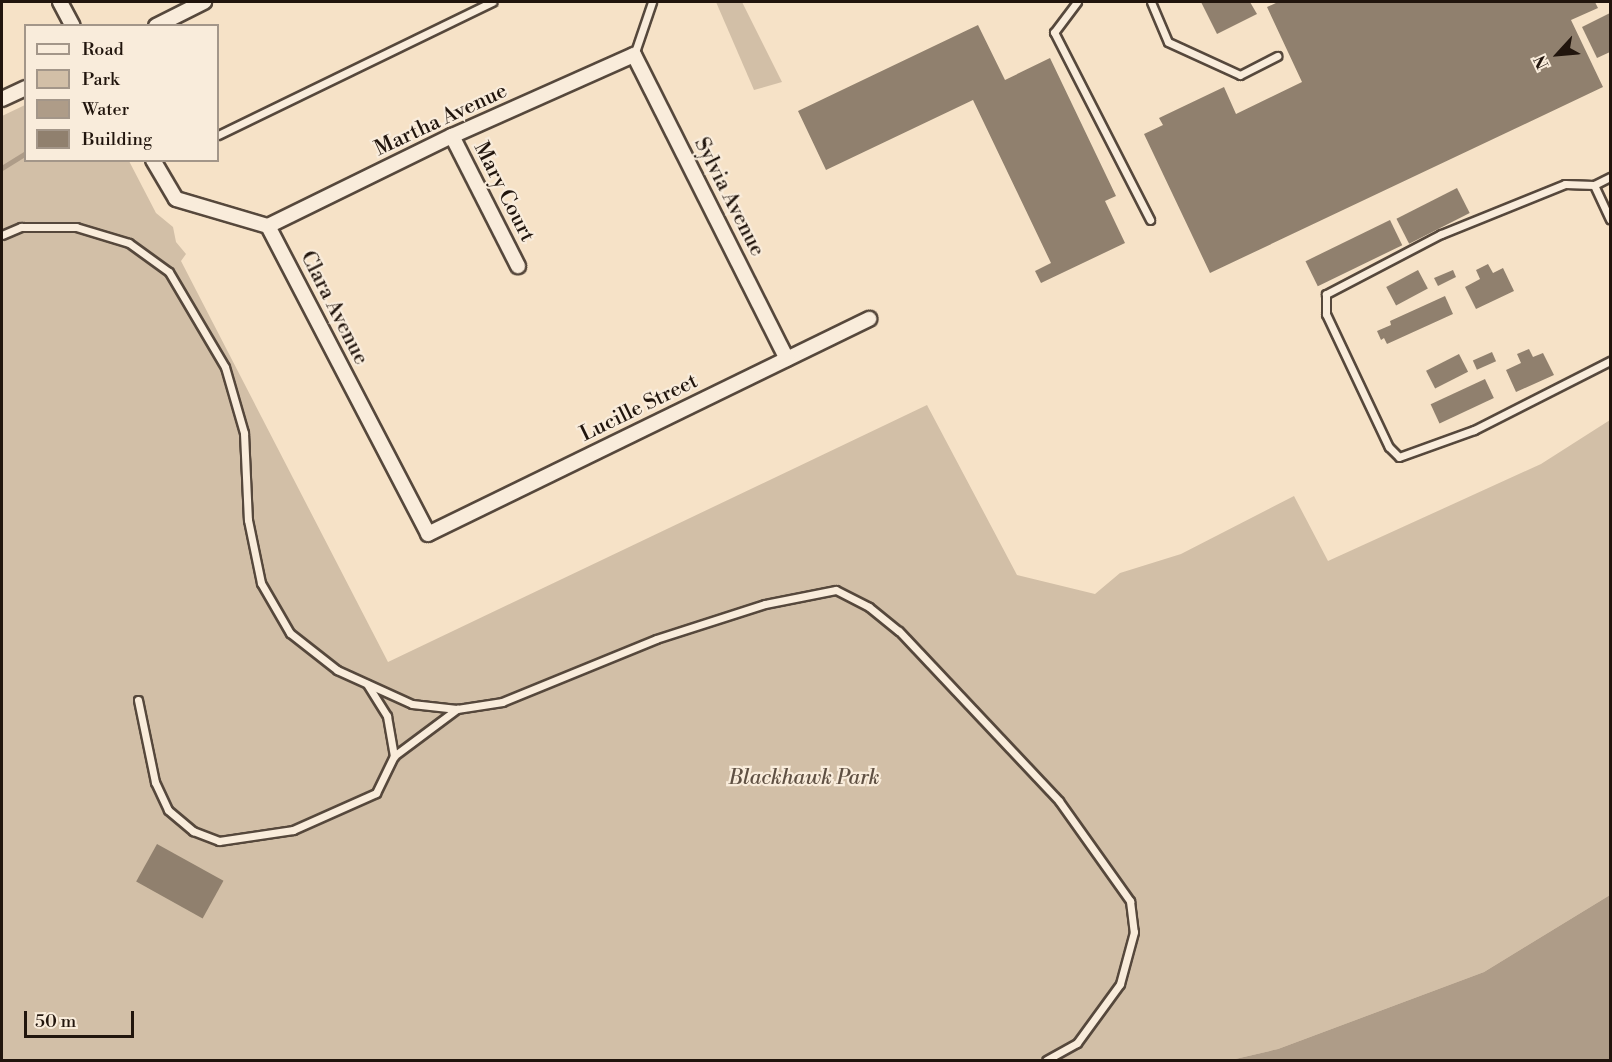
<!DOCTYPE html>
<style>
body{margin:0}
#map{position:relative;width:1612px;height:1062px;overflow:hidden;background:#f6e2c7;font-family:"Libre Bodoni",serif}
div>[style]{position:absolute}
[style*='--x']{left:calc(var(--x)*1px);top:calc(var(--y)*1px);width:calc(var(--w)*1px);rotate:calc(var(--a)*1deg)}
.green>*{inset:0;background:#d2bfa7}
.water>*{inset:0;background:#ae9c88}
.stream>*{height:4.5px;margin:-2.25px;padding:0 2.25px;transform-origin:2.25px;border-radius:2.25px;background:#ae9c88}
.building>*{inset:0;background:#90806e;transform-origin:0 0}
.roads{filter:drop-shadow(2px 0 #56483c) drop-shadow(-2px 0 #56483c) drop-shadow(0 2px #56483c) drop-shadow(0 -2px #56483c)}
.lane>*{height:7px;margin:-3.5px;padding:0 3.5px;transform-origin:3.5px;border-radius:3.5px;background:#f9ecdb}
.street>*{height:14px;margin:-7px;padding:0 7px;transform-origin:7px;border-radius:7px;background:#f9ecdb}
span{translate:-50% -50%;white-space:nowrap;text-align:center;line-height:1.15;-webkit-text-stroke:4.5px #f9ecdb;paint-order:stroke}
.street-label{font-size:21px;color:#21150d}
.park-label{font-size:21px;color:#5f5043;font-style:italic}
.frame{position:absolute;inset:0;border:3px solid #21150d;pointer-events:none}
.legend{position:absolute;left:24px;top:24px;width:195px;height:138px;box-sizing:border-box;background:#f9ecdb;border:2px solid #a39689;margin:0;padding:8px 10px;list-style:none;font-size:18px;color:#21150d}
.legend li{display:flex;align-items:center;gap:12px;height:30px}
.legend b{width:30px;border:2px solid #a39689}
.north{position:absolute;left:1528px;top:24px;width:60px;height:60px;-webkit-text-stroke:4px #f9ecdb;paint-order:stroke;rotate:244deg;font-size:16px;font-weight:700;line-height:24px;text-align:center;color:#21150d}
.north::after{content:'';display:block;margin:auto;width:21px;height:27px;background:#21150d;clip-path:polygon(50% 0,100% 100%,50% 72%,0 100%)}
.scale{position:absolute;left:24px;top:1011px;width:110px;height:27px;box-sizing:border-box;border:3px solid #21150d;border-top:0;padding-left:8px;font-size:18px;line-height:21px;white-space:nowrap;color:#21150d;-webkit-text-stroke:4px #f9ecdb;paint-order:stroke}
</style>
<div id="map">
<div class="green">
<div style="clip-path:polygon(716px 2px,742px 2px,782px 82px,754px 90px)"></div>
<div style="clip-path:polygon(25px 105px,26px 160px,129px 161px,156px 213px,173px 227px,176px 242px,186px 254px,181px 261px,388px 662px,927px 405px,1017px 575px,1095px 594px,1120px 573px,1181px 554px,1294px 496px,1328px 561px,1541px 464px,1610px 420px,1610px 895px,1484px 972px,1278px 1049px,1231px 1060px,2px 1060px,2px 116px)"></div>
</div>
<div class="water">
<div style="clip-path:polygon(1610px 895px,1610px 1060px,1231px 1060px,1278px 1049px,1484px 972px)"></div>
</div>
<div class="stream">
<div style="--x:2;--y:168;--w:28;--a:-32"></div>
</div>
<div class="building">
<div style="clip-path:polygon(1201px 2px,1250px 2px,1257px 14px,1217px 34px)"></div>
<div style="clip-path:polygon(1278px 2px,1595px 2px,1598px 8px,1571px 20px,1603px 87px,1210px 273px,1144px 134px,1163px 125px,1159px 118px,1224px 87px,1236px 114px,1302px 82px,1267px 7px)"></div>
<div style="clip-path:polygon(1610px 13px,1610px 52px,1597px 58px,1582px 27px)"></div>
<div style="clip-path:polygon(978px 25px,1005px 80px,1050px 58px,1116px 196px,1105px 201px,1125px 243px,1041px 283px,1035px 271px,1051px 263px,973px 100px,826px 170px,798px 111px)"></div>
<div style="left:1457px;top:188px;width:28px;height:68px;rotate:63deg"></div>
<div style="left:1390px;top:220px;width:28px;height:94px;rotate:64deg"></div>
<div style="clip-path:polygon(1488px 264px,1493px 273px,1503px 268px,1514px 291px,1476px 309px,1465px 287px,1480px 279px,1476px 270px)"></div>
<div style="left:1418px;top:270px;width:21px;height:36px;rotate:62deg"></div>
<div style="clip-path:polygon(1453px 270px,1456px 277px,1438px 286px,1434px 278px)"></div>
<div style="clip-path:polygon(1445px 296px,1453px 314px,1387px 344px,1384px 338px,1381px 340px,1377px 331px,1391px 325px,1390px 321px)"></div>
<div style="clip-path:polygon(1529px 349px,1533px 357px,1543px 353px,1554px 375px,1516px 392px,1506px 370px,1521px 363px,1517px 354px)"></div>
<div style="left:1492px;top:352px;width:10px;height:21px;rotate:66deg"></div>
<div style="left:1459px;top:354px;width:20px;height:37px;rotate:63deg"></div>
<div style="left:1485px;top:379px;width:21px;height:60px;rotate:65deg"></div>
<div style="left:157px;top:844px;width:76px;height:43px;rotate:29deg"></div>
</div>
<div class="roads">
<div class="lane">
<div style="--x:1077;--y:2;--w:38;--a:127"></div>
<div style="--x:1054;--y:32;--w:211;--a:62.9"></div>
<div style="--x:1151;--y:2;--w:43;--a:67"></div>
<div style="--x:1168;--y:42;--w:79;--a:24.6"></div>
<div style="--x:1240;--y:75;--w:42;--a:-27.2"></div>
<div style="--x:634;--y:55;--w:56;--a:-71.2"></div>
<div style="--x:218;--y:135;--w:305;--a:-25.9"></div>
<div style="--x:1610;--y:177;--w:18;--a:153"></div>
<div style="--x:1594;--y:185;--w:29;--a:-178"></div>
<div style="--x:1565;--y:184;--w:134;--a:158"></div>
<div style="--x:1441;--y:234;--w:130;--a:152.4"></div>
<div style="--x:1326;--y:294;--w:20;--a:90"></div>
<div style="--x:1326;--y:314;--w:147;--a:64.7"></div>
<div style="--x:1389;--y:447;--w:14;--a:45"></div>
<div style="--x:1399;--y:457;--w:80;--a:-19.8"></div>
<div style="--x:1474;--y:430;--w:153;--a:-26.9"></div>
<div style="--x:1594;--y:185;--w:38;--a:65"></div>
<div style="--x:2;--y:235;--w:21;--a:-23"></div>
<div style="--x:21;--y:227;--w:55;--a:0"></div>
<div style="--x:76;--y:227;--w:55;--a:16.8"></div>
<div style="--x:129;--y:243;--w:49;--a:35.9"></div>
<div style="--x:169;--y:272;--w:110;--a:59.5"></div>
<div style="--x:225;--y:367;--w:69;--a:73.9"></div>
<div style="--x:244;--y:433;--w:87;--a:87.4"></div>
<div style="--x:248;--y:520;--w:64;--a:78.3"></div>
<div style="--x:261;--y:583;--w:58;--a:59.9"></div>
<div style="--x:290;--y:633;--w:60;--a:38.2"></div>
<div style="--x:337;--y:670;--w:82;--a:24.4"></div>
<div style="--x:412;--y:704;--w:45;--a:6.3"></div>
<div style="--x:457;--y:709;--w:46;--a:-8.8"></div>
<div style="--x:502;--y:702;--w:166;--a:-22.2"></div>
<div style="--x:656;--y:639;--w:114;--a:-17.8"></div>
<div style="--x:765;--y:604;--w:72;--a:-11.2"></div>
<div style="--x:836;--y:590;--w:37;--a:27"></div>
<div style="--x:869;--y:607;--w:38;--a:39"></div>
<div style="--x:899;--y:631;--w:233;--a:46.7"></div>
<div style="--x:1059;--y:801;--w:123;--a:54.6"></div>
<div style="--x:1130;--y:901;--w:31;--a:83"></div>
<div style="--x:1134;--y:932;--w:54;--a:105.1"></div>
<div style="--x:1120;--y:984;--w:73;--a:126.1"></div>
<div style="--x:1077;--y:1043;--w:35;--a:151"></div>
<div style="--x:367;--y:684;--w:38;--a:58"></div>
<div style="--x:387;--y:716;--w:41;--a:80.1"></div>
<div style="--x:138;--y:700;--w:84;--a:78.3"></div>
<div style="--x:155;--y:782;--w:31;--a:65"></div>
<div style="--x:168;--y:810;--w:33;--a:40"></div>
<div style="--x:193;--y:831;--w:28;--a:21"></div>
<div style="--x:219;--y:841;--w:75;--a:-8.5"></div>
<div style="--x:293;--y:830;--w:91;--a:-24"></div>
<div style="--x:376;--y:793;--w:41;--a:-64.1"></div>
<div style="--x:394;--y:756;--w:79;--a:-36.7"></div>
</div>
<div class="street">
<div style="--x:60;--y:2;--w:27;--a:62"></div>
<div style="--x:156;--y:26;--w:54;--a:-26.6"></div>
<div style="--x:2;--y:99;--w:26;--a:-25"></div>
<div style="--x:452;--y:136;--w:146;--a:63.1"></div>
<div style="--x:153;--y:160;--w:45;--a:59.5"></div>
<div style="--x:176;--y:199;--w:96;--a:16.4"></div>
<div style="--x:268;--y:226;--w:347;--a:62.5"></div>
<div style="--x:428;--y:534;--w:491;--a:-26"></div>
<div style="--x:268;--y:226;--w:205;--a:-26.1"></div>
<div style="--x:452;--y:136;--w:199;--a:-24"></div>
<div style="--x:634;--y:55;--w:340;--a:63.3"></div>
</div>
</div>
<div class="street-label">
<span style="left:441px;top:120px;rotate:-25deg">Martha Avenue</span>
<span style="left:504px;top:192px;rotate:63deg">Mary Court</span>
<span style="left:729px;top:197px;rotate:63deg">Sylvia Avenue</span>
<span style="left:334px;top:308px;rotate:63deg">Clara Avenue</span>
<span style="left:639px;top:408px;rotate:-26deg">Lucille Street</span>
</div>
<div class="park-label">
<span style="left:804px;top:778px">Blackhawk Park</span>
</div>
<div class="frame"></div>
<ul class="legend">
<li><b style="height:8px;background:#f9ecdb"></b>Road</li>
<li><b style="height:16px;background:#d2bfa7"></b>Park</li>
<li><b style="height:16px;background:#ae9c88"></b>Water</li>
<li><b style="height:16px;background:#90806e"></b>Building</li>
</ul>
<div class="north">N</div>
<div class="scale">50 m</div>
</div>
